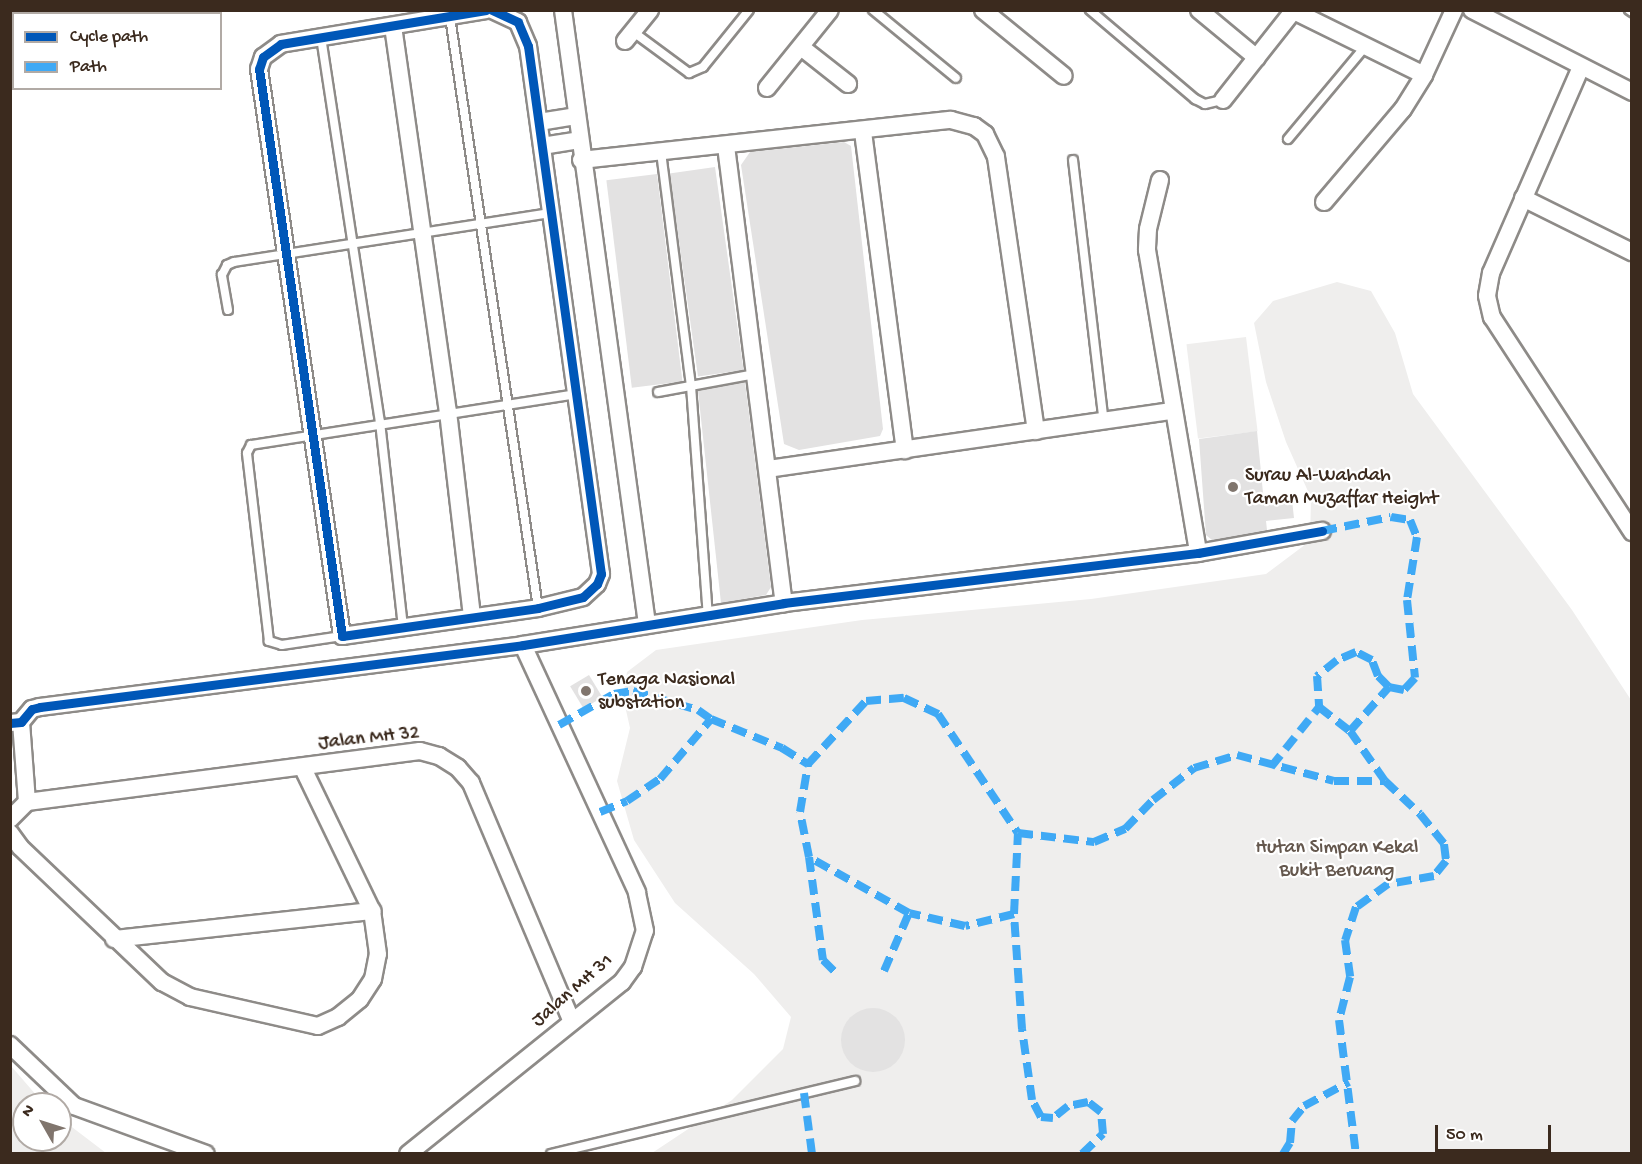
<!DOCTYPE html>
<style>
body{margin:0}
#map{position:relative;width:1642px;height:1164px;overflow:hidden;background:#fff;font-family:"Gochi Hand",sans-serif}
div>[style]{position:absolute}
[style*='--x']{left:calc(var(--x)*1px);top:calc(var(--y)*1px);width:calc(var(--w)*1px);rotate:calc(var(--a)*1deg)}
.built>*{inset:0;background:#efeeed;transform-origin:0 0}
.building>*{inset:0;background:#e3e2e2;transform-origin:0 0}
.round{border-radius:50%}
.roads{filter:drop-shadow(2px 0 #8e8b88) drop-shadow(-2px 0 #8e8b88) drop-shadow(0 2px #8e8b88) drop-shadow(0 -2px #8e8b88)}
.service>*{height:8px;margin:-4px;padding:0 4px;transform-origin:4px;border-radius:4px;background:#fff}
.minor>*{height:16px;margin:-8px;padding:0 8px;transform-origin:8px;border-radius:8px;background:#fff}
.quiet>*{height:8px;margin-top:-4px;transform-origin:0;background:repeating-linear-gradient(90deg,#3fa9f5 0 15px,transparent 0 23px)}
.cycleway>*{height:9px;margin:-4.5px;padding:0 4.5px;transform-origin:4.5px;border-radius:4.5px;background:#0057b8}
.dots>*{width:16px;height:16px;translate:-50% -50%;box-sizing:border-box;border:3px solid #fff;border-radius:50%}
span{translate:-50% -50%;white-space:nowrap;text-align:center;line-height:1.15;-webkit-text-stroke:4.5px #fff;paint-order:stroke}
.poi-label{font-size:20px;color:#3b2a1e}
.left{translate:0 -50%;text-align:left}
.street-label{font-size:20px;color:#3b2a1e}
.park-label{font-size:20px;color:#65584e}
.frame{position:absolute;inset:0;border:12px solid #3b2a1e;pointer-events:none}
.legend{position:absolute;left:12px;top:12px;width:210px;height:78px;box-sizing:border-box;background:#fff;border:2px solid #b1aaa5;margin:0;padding:8px 10px;list-style:none;font-size:18px;color:#3b2a1e}
.legend li{display:flex;align-items:center;gap:12px;height:30px}
.legend b{width:30px;border:2px solid #b1aaa5}
.north{position:absolute;left:12px;top:1092px;width:60px;height:60px;box-sizing:border-box;background:#fff;border:2px solid #b1aaa5;border-radius:50%;rotate:309deg;font-size:16px;font-weight:700;line-height:24px;text-align:center;color:#3b2a1e}
.north::after{content:'';display:block;margin:auto;width:21px;height:27px;background:#80756d;clip-path:polygon(50% 0,100% 100%,50% 72%,0 100%)}
.scale{position:absolute;left:1435px;top:1125px;width:116px;height:27px;box-sizing:border-box;border:3px solid #3b2a1e;border-top:0;padding-left:8px;font-size:18px;line-height:21px;white-space:nowrap;color:#3b2a1e;-webkit-text-stroke:4px #fff;paint-order:stroke}
</style>
<div id="map">
<div class="built">
<div style="clip-path:polygon(1337px 282px,1371px 291px,1395px 333px,1413px 394px,1572px 610px,1631px 700px,1631px 1153px,652px 1153px,732px 1100px,783px 1049px,791px 1017px,754px 974px,675px 903px,634px 840px,617px 781px,630px 728px,623px 697px,627px 672px,656px 650px,862px 620px,1091px 599px,1266px 574px,1310px 541px,1311px 498px,1286px 442px,1266px 382px,1254px 323px,1273px 301px)"></div>
<div style="left:1246px;top:337px;width:95px;height:60px;rotate:83deg"></div>
<div style="clip-path:polygon(11px 1066px,44px 1104px,24px 1104px,24px 1140px,60px 1140px,60px 1118px,106px 1153px,11px 1153px)"></div>
</div>
<div class="building">
<div style="clip-path:polygon(844px 142px,851px 146px,883px 429px,880px 436px,799px 450px,784px 444px,741px 165px,750px 152px)"></div>
<div style="left:715px;top:167px;width:205px;height:46px;rotate:82deg"></div>
<div style="left:657px;top:174px;width:209px;height:51px;rotate:83deg"></div>
<div style="clip-path:polygon(745px 382px,771px 587px,766px 595px,721px 603px,698px 391px)"></div>
<div style="clip-path:polygon(1257px 431px,1264px 503px,1292px 500px,1294px 518px,1266px 521px,1267px 530px,1212px 540px,1206px 535px,1199px 439px)"></div>
<div style="left:589px;top:675px;width:26px;height:22px;rotate:59deg"></div>
<div class="round" style="left:841px;top:1008px;width:64px;height:64px"></div>
</div>
<div class="roads">
<div class="service">
<div style="--x:873;--y:10;--w:107;--a:39.3"></div>
<div style="--x:1090;--y:10;--w:138;--a:40.3"></div>
<div style="--x:1195;--y:99;--w:11;--a:27"></div>
<div style="--x:1205;--y:104;--w:18;--a:-13"></div>
<div style="--x:1629;--y:10;--w:4;--a:34"></div>
<div style="--x:450;--y:17;--w:598;--a:81.53"></div>
<div style="--x:632;--y:31;--w:71;--a:36.4"></div>
<div style="--x:689;--y:73;--w:15;--a:-23"></div>
<div style="--x:703;--y:67;--w:73;--a:-51.1"></div>
<div style="--x:321;--y:37;--w:389;--a:81.3"></div>
<div style="--x:380;--y:422;--w:205;--a:83.6"></div>
<div style="--x:1288;--y:139;--w:120;--a:-50.1"></div>
<div style="--x:661;--y:152;--w:236;--a:82.7"></div>
<div style="--x:691;--y:386;--w:231;--a:85.8"></div>
<div style="--x:1073;--y:160;--w:264;--a:83.3"></div>
<div style="--x:228;--y:310;--w:36;--a:-100"></div>
<div style="--x:222;--y:275;--w:11;--a:-63"></div>
<div style="--x:227;--y:265;--w:8;--a:-23"></div>
<div style="--x:234;--y:262;--w:321;--a:-8.8"></div>
<div style="--x:658;--y:392;--w:99;--a:-10.5"></div>
<div style="--x:342;--y:636;--w:61;--a:171.5"></div>
<div style="--x:282;--y:645;--w:14;--a:-163"></div>
<div style="--x:269;--y:641;--w:189;--a:-96.7"></div>
<div style="--x:247;--y:453;--w:9;--a:-63"></div>
<div style="--x:251;--y:445;--w:329;--a:-8.9"></div>
<div style="--x:551;--y:1154;--w:313;--a:-13.5"></div>
</div>
<div class="minor">
<div style="--x:486;--y:10;--w:208;--a:170.6"></div>
<div style="--x:281;--y:44;--w:22;--a:144"></div>
<div style="--x:263;--y:57;--w:13;--a:108"></div>
<div style="--x:259;--y:69;--w:573;--a:81.67"></div>
<div style="--x:342;--y:636;--w:198;--a:-8.1"></div>
<div style="--x:538;--y:608;--w:46;--a:-13.7"></div>
<div style="--x:583;--y:597;--w:19;--a:-43"></div>
<div style="--x:597;--y:584;--w:11;--a:-68"></div>
<div style="--x:601;--y:574;--w:533;--a:-97.87"></div>
<div style="--x:528;--y:46;--w:26;--a:-113"></div>
<div style="--x:518;--y:22;--w:29;--a:-155"></div>
<div style="--x:563;--y:10;--w:620;--a:82.21"></div>
<div style="--x:983;--y:10;--w:104;--a:39.2"></div>
<div style="--x:1199;--y:10;--w:75;--a:39.6"></div>
<div style="--x:1472;--y:10;--w:180;--a:27.1"></div>
<div style="--x:1294;--y:11;--w:145;--a:26.2"></div>
<div style="--x:393;--y:26;--w:390;--a:81.9"></div>
<div style="--x:448;--y:412;--w:206;--a:83.3"></div>
<div style="--x:625;--y:41;--w:40;--a:-51"></div>
<div style="--x:801;--y:47;--w:60;--a:38.2"></div>
<div style="--x:1581;--y:67;--w:225;--a:113.6"></div>
<div style="--x:1491;--y:273;--w:23;--a:100"></div>
<div style="--x:1487;--y:296;--w:22;--a:77"></div>
<div style="--x:1492;--y:317;--w:257;--a:56.9"></div>
<div style="--x:767;--y:88;--w:100;--a:-51.1"></div>
<div style="--x:1223;--y:100;--w:115;--a:-51.7"></div>
<div style="--x:539;--y:122;--w:37;--a:-9"></div>
<div style="--x:863;--y:132;--w:321;--a:82.5"></div>
<div style="--x:542;--y:146;--w:36;--a:-9"></div>
<div style="--x:726;--y:146;--w:461;--a:82.8"></div>
<div style="--x:581;--y:160;--w:372;--a:-6.2"></div>
<div style="--x:951;--y:120;--w:24;--a:15"></div>
<div style="--x:974;--y:126;--w:14;--a:36"></div>
<div style="--x:985;--y:134;--w:25;--a:64"></div>
<div style="--x:996;--y:157;--w:277;--a:81.7"></div>
<div style="--x:1160;--y:180;--w:50;--a:103.8"></div>
<div style="--x:1148;--y:229;--w:21;--a:93"></div>
<div style="--x:1147;--y:250;--w:307;--a:80.4"></div>
<div style="--x:1523;--y:198;--w:122;--a:26.4"></div>
<div style="--x:1324;--y:202;--w:122;--a:-49.7"></div>
<div style="--x:1403;--y:109;--w:40;--a:-58"></div>
<div style="--x:1424;--y:75;--w:72;--a:-65.2"></div>
<div style="--x:768;--y:469;--w:407;--a:-8.2"></div>
<div style="--x:21;--y:722;--w:80;--a:85.7"></div>
<div style="--x:10;--y:723;--w:11;--a:-5"></div>
<div style="--x:21;--y:722;--w:17;--a:-50"></div>
<div style="--x:32;--y:709;--w:8;--a:-14"></div>
<div style="--x:40;--y:707;--w:487;--a:-7.3"></div>
<div style="--x:523;--y:645;--w:264;--a:-9.1"></div>
<div style="--x:784;--y:603;--w:417;--a:-6.9"></div>
<div style="--x:1198;--y:553;--w:126;--a:-10.1"></div>
<div style="--x:10;--y:819;--w:24;--a:-45"></div>
<div style="--x:27;--y:802;--w:396;--a:-7.4"></div>
<div style="--x:420;--y:751;--w:20;--a:15"></div>
<div style="--x:439;--y:756;--w:22;--a:32"></div>
<div style="--x:458;--y:768;--w:20;--a:49"></div>
<div style="--x:471;--y:783;--w:259;--a:67.1"></div>
<div style="--x:10;--y:833;--w:17;--a:54"></div>
<div style="--x:20;--y:847;--w:196;--a:43.6"></div>
<div style="--x:162;--y:982;--w:32;--a:28"></div>
<div style="--x:190;--y:997;--w:131;--a:12.8"></div>
<div style="--x:318;--y:1026;--w:22;--a:-24"></div>
<div style="--x:338;--y:1017;--w:28;--a:-39"></div>
<div style="--x:360;--y:999;--w:24;--a:-57"></div>
<div style="--x:373;--y:979;--w:25;--a:-79"></div>
<div style="--x:378;--y:954;--w:43;--a:-97.9"></div>
<div style="--x:372;--y:911;--w:159;--a:-115.8"></div>
<div style="--x:114;--y:939;--w:260;--a:-6.2"></div>
<div style="--x:10;--y:1045;--w:88;--a:43.6"></div>
<div style="--x:74;--y:1106;--w:140;--a:20"></div>
<div style="--x:408;--y:1154;--w:275;--a:-38.8"></div>
<div style="--x:622;--y:982;--w:19;--a:-54"></div>
<div style="--x:633;--y:967;--w:38;--a:-72"></div>
<div style="--x:645;--y:931;--w:40;--a:-102"></div>
<div style="--x:637;--y:892;--w:272;--a:-114.8"></div>
</div>
</div>
<div class="quiet">
<div style="--x:1322;--y:531;--w:70;--a:-11.5"></div>
<div style="--x:1391;--y:517;--w:19;--a:9"></div>
<div style="--x:1410;--y:520;--w:18;--a:68"></div>
<div style="--x:1417;--y:537;--w:64;--a:99"></div>
<div style="--x:1407;--y:600;--w:78;--a:84.1"></div>
<div style="--x:1415;--y:678;--w:16;--a:133"></div>
<div style="--x:1404;--y:690;--w:15;--a:-169"></div>
<div style="--x:1389;--y:687;--w:16;--a:-135"></div>
<div style="--x:1378;--y:676;--w:17;--a:-111"></div>
<div style="--x:1372;--y:660;--w:18;--a:-153"></div>
<div style="--x:1356;--y:652;--w:21;--a:157"></div>
<div style="--x:1337;--y:660;--w:26;--a:141"></div>
<div style="--x:1317;--y:676;--w:31;--a:86"></div>
<div style="--x:1319;--y:707;--w:39;--a:38"></div>
<div style="--x:1350;--y:731;--w:61;--a:55"></div>
<div style="--x:1385;--y:781;--w:48;--a:43.3"></div>
<div style="--x:1420;--y:814;--w:38;--a:51"></div>
<div style="--x:1444;--y:844;--w:17;--a:83"></div>
<div style="--x:1446;--y:861;--w:19;--a:129"></div>
<div style="--x:1434;--y:876;--w:47;--a:170.1"></div>
<div style="--x:1388;--y:884;--w:39;--a:144"></div>
<div style="--x:1356;--y:907;--w:35;--a:108"></div>
<div style="--x:1345;--y:940;--w:37;--a:82"></div>
<div style="--x:1350;--y:977;--w:44;--a:104.3"></div>
<div style="--x:1339;--y:1020;--w:135;--a:82.8"></div>
<div style="--x:559;--y:725;--w:63;--a:-29.4"></div>
<div style="--x:614;--y:694;--w:19;--a:-9"></div>
<div style="--x:633;--y:691;--w:68;--a:16.3"></div>
<div style="--x:698;--y:710;--w:16;--a:35"></div>
<div style="--x:711;--y:719;--w:77;--a:22.2"></div>
<div style="--x:782;--y:748;--w:31;--a:32"></div>
<div style="--x:1350;--y:731;--w:59;--a:-48.4"></div>
<div style="--x:1271;--y:767;--w:77;--a:-51.3"></div>
<div style="--x:600;--y:812;--w:29;--a:-22"></div>
<div style="--x:627;--y:801;--w:40;--a:-34"></div>
<div style="--x:660;--y:779;--w:79;--a:-49.6"></div>
<div style="--x:809;--y:857;--w:104;--a:82.3"></div>
<div style="--x:823;--y:960;--w:17;--a:45"></div>
<div style="--x:1014;--y:914;--w:50;--a:166.2"></div>
<div style="--x:965;--y:926;--w:57;--a:-166.9"></div>
<div style="--x:909;--y:913;--w:115;--a:-150.8"></div>
<div style="--x:809;--y:857;--w:46;--a:-101.3"></div>
<div style="--x:800;--y:812;--w:49;--a:-80.5"></div>
<div style="--x:808;--y:764;--w:86;--a:-47.4"></div>
<div style="--x:866;--y:701;--w:38;--a:-5"></div>
<div style="--x:904;--y:698;--w:38;--a:25"></div>
<div style="--x:938;--y:714;--w:143;--a:56.1"></div>
<div style="--x:884;--y:971;--w:63;--a:-66.7"></div>
<div style="--x:804;--y:1093;--w:62;--a:82.5"></div>
<div style="--x:1082;--y:1154;--w:29;--a:-44"></div>
<div style="--x:1103;--y:1134;--w:22;--a:-95"></div>
<div style="--x:1101;--y:1112;--w:16;--a:-142"></div>
<div style="--x:1088;--y:1102;--w:20;--a:169"></div>
<div style="--x:1068;--y:1106;--w:19;--a:141"></div>
<div style="--x:1053;--y:1118;--w:12;--a:-175"></div>
<div style="--x:1041;--y:1117;--w:19;--a:-118"></div>
<div style="--x:1032;--y:1100;--w:72;--a:-98"></div>
<div style="--x:1022;--y:1029;--w:115;--a:-94"></div>
<div style="--x:1014;--y:914;--w:81;--a:-87.2"></div>
<div style="--x:1018;--y:833;--w:77;--a:6.8"></div>
<div style="--x:1094;--y:842;--w:34;--a:-23"></div>
<div style="--x:1125;--y:829;--w:40;--a:-46"></div>
<div style="--x:1153;--y:800;--w:52;--a:-38"></div>
<div style="--x:1194;--y:768;--w:45;--a:-16.8"></div>
<div style="--x:1237;--y:755;--w:100;--a:15"></div>
<div style="--x:1334;--y:781;--w:51;--a:0"></div>
<div style="--x:1283;--y:1154;--w:13;--a:-58"></div>
<div style="--x:1290;--y:1143;--w:22;--a:-85"></div>
<div style="--x:1292;--y:1121;--w:19;--a:-51"></div>
<div style="--x:1304;--y:1106;--w:51;--a:-28.1"></div>
</div>
<div class="cycleway">
<div style="--x:486;--y:10;--w:208;--a:170.6"></div>
<div style="--x:281;--y:44;--w:22;--a:144"></div>
<div style="--x:263;--y:57;--w:13;--a:108"></div>
<div style="--x:259;--y:69;--w:573;--a:81.67"></div>
<div style="--x:342;--y:636;--w:198;--a:-8.1"></div>
<div style="--x:538;--y:608;--w:46;--a:-13.7"></div>
<div style="--x:583;--y:597;--w:19;--a:-43"></div>
<div style="--x:597;--y:584;--w:11;--a:-68"></div>
<div style="--x:601;--y:574;--w:533;--a:-97.87"></div>
<div style="--x:528;--y:46;--w:26;--a:-113"></div>
<div style="--x:518;--y:22;--w:29;--a:-155"></div>
<div style="--x:10;--y:723;--w:11;--a:-5"></div>
<div style="--x:21;--y:722;--w:17;--a:-50"></div>
<div style="--x:32;--y:709;--w:8;--a:-14"></div>
<div style="--x:40;--y:707;--w:487;--a:-7.3"></div>
<div style="--x:523;--y:645;--w:264;--a:-9.1"></div>
<div style="--x:784;--y:603;--w:417;--a:-6.9"></div>
<div style="--x:1198;--y:553;--w:126;--a:-10.1"></div>
</div>
<div class="dots">
<div style="left:1233px;top:487px;background:#80756d"></div>
<div style="left:586px;top:691px;background:#80756d"></div>
</div>
<div class="poi-label">
<span class="left" style="left:1245px;top:488px">Surau Al-Wahdah<br>Taman Muzaffar Height</span>
<span class="left" style="left:598px;top:692px">Tenaga Nasional<br>substation</span>
</div>
<div class="street-label">
<span style="left:369px;top:739px;rotate:-6deg">Jalan MH 32</span>
<span style="left:573px;top:991px;rotate:-41deg">Jalan MH 31</span>
</div>
<div class="park-label">
<span style="left:1337px;top:860px">Hutan Simpan Kekal<br>Bukit Beruang</span>
</div>
<div class="frame"></div>
<ul class="legend">
<li><b style="height:8px;background:#0057b8"></b>Cycle path</li>
<li><b style="height:8px;background:#3fa9f5"></b>Path</li>
</ul>
<div class="north">N</div>
<div class="scale">50 m</div>
</div>
